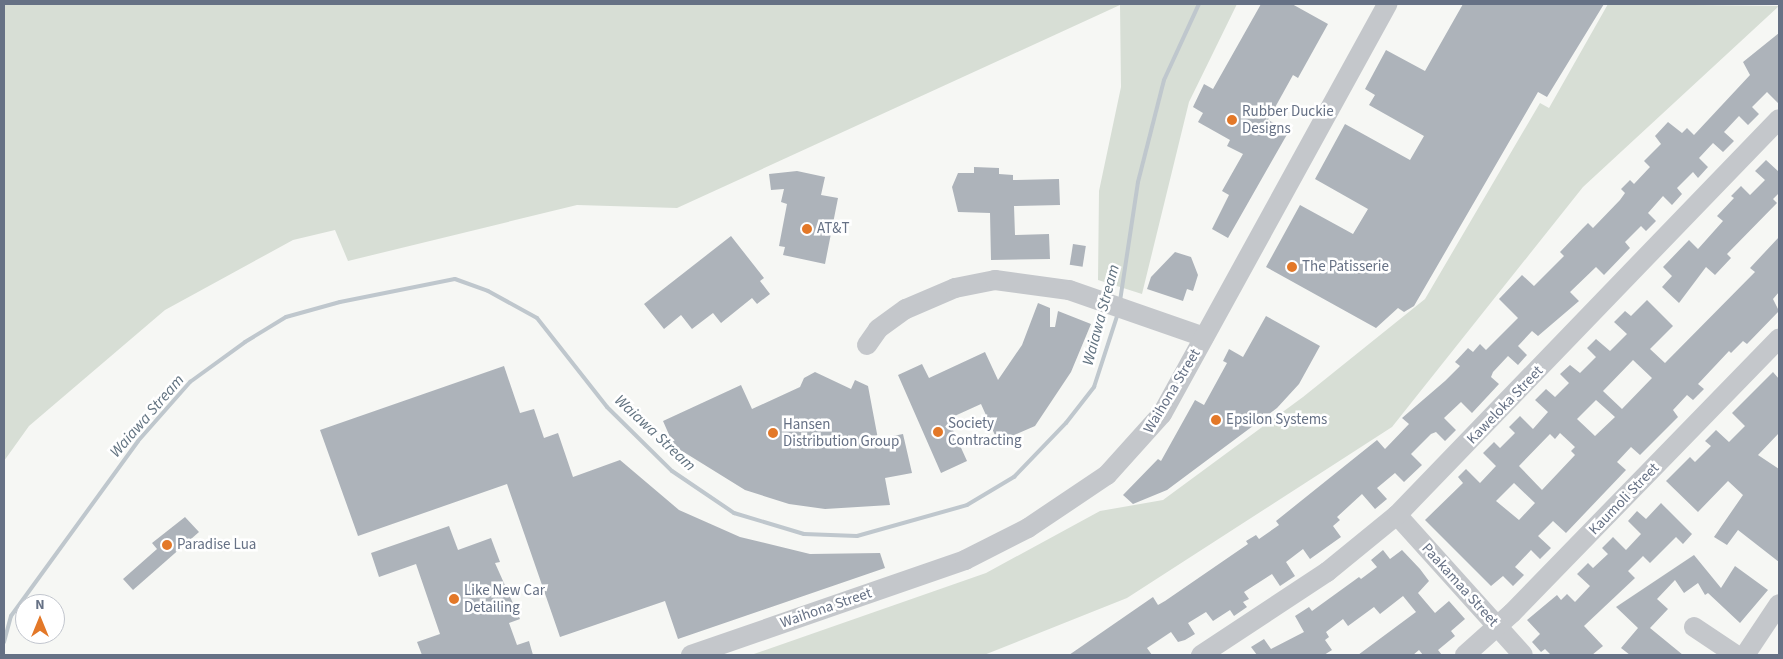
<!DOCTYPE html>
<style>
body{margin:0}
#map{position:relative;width:1783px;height:659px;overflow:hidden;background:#f6f7f4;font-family:"Source Sans 3",sans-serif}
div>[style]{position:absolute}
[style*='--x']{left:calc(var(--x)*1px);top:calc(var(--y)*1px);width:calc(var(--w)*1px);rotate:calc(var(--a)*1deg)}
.green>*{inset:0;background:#d7ded5}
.stream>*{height:4px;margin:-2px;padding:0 2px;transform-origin:2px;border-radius:2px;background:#bfc7cd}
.building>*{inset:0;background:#adb3ba;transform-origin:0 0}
.minor>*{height:20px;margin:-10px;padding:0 10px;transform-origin:10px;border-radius:10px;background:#c4c7cb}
.dots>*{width:14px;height:14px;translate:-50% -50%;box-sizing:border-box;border:2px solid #fff;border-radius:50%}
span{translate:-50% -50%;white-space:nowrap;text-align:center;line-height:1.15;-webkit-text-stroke:5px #fff;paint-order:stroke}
.poi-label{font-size:15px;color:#667185}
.left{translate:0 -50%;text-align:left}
.street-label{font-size:15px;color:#667185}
.water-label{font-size:16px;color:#627381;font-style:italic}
.frame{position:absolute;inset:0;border:5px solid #667185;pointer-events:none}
.north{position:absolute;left:15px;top:594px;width:50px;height:50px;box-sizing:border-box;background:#fff;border:1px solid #c2c6ce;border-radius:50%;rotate:0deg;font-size:14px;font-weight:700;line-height:20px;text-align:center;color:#667185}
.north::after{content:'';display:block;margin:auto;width:18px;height:22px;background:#e37828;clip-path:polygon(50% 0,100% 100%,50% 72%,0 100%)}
</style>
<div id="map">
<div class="green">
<div style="clip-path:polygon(4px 4px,1237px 4px,1189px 102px,1142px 294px,1098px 280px,1099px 191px,1121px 87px,1120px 5px,677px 208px,577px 205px,348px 261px,335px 230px,293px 240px,165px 310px,29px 426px,4px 461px)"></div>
<div style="clip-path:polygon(1608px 4px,1779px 6px,1583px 187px,1392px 427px,1127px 598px,984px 655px,751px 655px,986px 573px,1100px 511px,1163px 500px,1303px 397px,1425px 299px,1540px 103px,1549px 108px)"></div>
</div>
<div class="stream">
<div style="--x:1120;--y:301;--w:120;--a:-81.4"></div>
<div style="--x:1138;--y:182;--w:105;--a:-75.7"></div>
<div style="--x:1164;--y:80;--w:84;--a:-65.3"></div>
<div style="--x:4;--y:642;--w:27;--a:-75"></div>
<div style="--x:11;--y:616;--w:216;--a:-54"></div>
<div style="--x:138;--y:441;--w:79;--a:-48.6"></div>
<div style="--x:190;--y:382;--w:68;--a:-36"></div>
<div style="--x:245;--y:342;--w:48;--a:-31.4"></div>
<div style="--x:286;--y:317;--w:56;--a:-15.5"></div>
<div style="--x:340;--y:302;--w:117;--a:-11.3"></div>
<div style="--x:455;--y:279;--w:35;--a:20"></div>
<div style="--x:488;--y:291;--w:56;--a:28.9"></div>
<div style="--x:537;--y:318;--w:113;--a:51.8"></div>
<div style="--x:607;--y:407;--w:91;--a:44.6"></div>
<div style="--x:672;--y:471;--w:75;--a:34.1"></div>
<div style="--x:734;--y:513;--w:73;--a:16.7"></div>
<div style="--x:804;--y:534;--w:53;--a:2.2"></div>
<div style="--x:857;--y:536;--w:114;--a:-15.7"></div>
<div style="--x:967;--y:505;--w:55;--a:-30.8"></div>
<div style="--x:1014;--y:477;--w:75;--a:-46.1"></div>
<div style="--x:1066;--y:423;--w:46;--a:-52.1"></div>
<div style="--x:1094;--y:387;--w:78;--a:-72"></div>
</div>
<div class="building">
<div style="clip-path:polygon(1261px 4px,1292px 4px,1328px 24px,1298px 78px,1293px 75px,1268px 120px,1289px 131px,1228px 238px,1212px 229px,1229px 195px,1222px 191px,1243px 154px,1227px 146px,1230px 140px,1198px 122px,1203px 113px,1193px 107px,1204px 84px,1213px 89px)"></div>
<div style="clip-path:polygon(1463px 4px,1604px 4px,1547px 97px,1538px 92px,1414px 306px,1404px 312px,1398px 308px,1376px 328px,1266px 267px,1300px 205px,1353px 234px,1368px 209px,1315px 179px,1345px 124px,1410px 160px,1424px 136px,1369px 105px,1375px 95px,1365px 89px,1386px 50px,1425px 71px)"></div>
<div style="clip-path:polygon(1779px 33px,1779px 104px,1767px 92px,1752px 107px,1759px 114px,1748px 125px,1739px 116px,1724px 132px,1734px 141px,1723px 152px,1713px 143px,1699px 158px,1708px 167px,1698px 178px,1693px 172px,1677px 188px,1682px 194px,1672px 205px,1663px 196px,1648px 213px,1656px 221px,1646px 231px,1641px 226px,1625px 242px,1630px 248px,1604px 275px,1596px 267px,1570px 292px,1579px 301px,1538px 336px,1532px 331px,1518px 346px,1527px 355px,1518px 365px,1508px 356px,1493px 372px,1491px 377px,1499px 384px,1472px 413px,1461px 402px,1444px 418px,1456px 430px,1445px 441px,1436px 432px,1431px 434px,1411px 454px,1422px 465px,1404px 482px,1395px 473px,1377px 488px,1387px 499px,1375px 509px,1362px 494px,1337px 517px,1340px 520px,1333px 526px,1341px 537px,1310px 559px,1303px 549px,1286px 562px,1295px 576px,1280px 586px,1272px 574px,1244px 592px,1249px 599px,1243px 602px,1247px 607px,1234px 616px,1230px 610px,1213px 621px,1206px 612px,1188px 623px,1195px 634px,1185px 640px,1178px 642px,1171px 632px,1147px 648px,1152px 655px,1069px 655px,1153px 597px,1158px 605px,1165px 601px,1248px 544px,1246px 541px,1256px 535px,1259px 539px,1279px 525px,1276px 521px,1377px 440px,1385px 449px,1409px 424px,1402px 418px,1445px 381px,1460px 366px,1455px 362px,1468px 348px,1473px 352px,1480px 344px,1486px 350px,1518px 318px,1499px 299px,1522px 275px,1534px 286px,1564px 256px,1560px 252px,1583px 228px,1588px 223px,1593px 228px,1620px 200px,1625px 193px,1621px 189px,1630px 180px,1634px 184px,1650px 167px,1644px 161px,1661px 144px,1655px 136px,1668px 122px,1682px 133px,1687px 128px,1694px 135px,1750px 75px,1743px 62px)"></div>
<div style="clip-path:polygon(1766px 160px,1779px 172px,1779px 193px,1773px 199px,1777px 203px,1727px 254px,1731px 258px,1715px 275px,1706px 267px,1679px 303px,1662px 287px,1672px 276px,1663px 267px,1689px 240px,1698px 249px,1723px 221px,1717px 216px,1734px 198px,1731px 196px,1741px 186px,1750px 195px,1765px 180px,1755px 171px)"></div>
<div style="clip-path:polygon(974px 167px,999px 168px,999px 174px,1013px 175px,1013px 180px,1059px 179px,1060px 205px,1014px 206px,1015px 235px,1049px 234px,1050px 259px,991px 260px,990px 213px,958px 212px,952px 187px,958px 173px,974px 173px)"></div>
<div style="clip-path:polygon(797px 171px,825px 177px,821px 195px,838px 198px,825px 264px,783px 255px,785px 247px,779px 246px,787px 204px,781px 202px,784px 189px,771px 190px,769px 174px)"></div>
<div style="clip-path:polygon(731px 236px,764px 278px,760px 281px,770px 294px,757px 304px,752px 298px,721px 323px,713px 313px,692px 329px,681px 315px,664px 329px,644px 304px)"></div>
<div style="clip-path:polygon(evenodd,1779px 237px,1779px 292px,1773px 299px,1779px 311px,1747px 344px,1743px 341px,1731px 353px,1729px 351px,1698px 384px,1704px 389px,1693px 400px,1687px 395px,1673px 410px,1678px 417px,1640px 455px,1631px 447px,1617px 462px,1626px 470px,1566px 533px,1553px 521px,1538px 536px,1551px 548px,1540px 559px,1531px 550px,1515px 567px,1524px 575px,1513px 586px,1503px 576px,1491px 586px,1425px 520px,1463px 483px,1458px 477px,1466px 469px,1480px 483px,1496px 466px,1483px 453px,1494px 442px,1500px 448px,1515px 433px,1509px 427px,1520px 416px,1533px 429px,1548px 412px,1535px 400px,1546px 389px,1555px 397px,1569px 383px,1560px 374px,1570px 365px,1580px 373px,1596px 357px,1587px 348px,1596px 339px,1610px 351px,1627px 334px,1614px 322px,1625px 311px,1631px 316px,1647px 300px,1673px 326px,1650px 349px,1665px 363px,1755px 272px,1750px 268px,1779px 237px,1633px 360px,1652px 378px,1622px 409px,1603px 391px,1633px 360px,1779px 237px,1596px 400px,1615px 417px,1595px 436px,1577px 419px,1596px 400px,1779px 237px,1560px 433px,1575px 447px,1571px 451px,1575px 455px,1542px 490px,1519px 466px,1550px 434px,1555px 439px,1560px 433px,1779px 237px,1514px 483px,1535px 503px,1519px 520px,1496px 501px,1514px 483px)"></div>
<div style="left:1073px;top:244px;width:13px;height:21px;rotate:9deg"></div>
<div style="clip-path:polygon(1175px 252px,1191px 257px,1198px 275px,1193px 291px,1187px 289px,1183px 301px,1147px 289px,1151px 277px)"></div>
<div style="clip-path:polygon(1038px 303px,1050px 308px,1050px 327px,1055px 327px,1058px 311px,1091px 324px,1071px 372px,1035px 426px,998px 442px,981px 404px,948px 419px,967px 461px,941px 473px,898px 375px,922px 364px,929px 378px,985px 352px,998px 380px,1022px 345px)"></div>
<div style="clip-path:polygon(1266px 316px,1320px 346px,1299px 384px,1277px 408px,1167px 490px,1133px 504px,1123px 495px,1158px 459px,1161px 461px,1195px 400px,1204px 405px,1227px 363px,1223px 361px,1229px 349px,1243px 357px)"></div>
<div style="clip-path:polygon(504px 366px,520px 413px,534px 409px,544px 438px,558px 433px,573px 477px,620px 460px,679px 510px,740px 537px,810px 554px,880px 553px,885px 568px,678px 639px,665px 601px,560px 637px,507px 484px,358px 536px,320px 430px)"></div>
<div style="clip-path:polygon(815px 372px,851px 389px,855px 380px,868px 386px,878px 439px,903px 434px,912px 473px,885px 478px,890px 505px,825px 509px,789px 504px,745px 490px,674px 446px,663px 421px,741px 385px,752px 409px,800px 387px,804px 378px)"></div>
<div style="clip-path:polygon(1773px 372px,1779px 379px,1779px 433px,1758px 455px,1779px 469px,1779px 562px,1738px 530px,1727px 545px,1714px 537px,1743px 495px,1728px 481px,1698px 512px,1666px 481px,1690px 457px,1695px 462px,1711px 446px,1705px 441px,1716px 430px,1729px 442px,1745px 426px,1732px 413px)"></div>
<div style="clip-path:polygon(1661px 503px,1692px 534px,1683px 544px,1676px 537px,1650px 563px,1643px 556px,1628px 571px,1635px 578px,1584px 626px,1603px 646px,1592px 655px,1551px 655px,1545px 649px,1541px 652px,1532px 642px,1540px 634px,1527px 620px,1557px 595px,1561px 600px,1567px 594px,1575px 602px,1590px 586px,1577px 574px,1588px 563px,1593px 568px,1608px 554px,1602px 548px,1613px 537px,1626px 550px,1641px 534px,1628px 521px,1637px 511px,1646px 519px)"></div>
<div style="clip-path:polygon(185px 517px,199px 532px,133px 590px,123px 579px,157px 549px,152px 543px)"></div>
<div style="clip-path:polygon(449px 526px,458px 550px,491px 538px,500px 562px,495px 563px,520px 619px,509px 623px,517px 645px,529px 641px,533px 655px,422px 655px,417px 642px,440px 634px,416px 564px,379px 577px,371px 553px)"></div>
<div style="clip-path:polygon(1383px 550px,1390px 559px,1402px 550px,1420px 569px,1429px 581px,1418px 593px,1435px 613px,1449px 601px,1465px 619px,1451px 631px,1455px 636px,1438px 650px,1442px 655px,1423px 655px,1419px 650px,1413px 655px,1358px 655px,1416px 612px,1403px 596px,1380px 614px,1374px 607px,1348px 626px,1343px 619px,1326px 632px,1329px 637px,1325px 640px,1332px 650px,1324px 655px,1257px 655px,1251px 647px,1264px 639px,1271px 649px,1304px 632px,1295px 616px,1309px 607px,1312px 611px,1359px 577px,1361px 579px,1377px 567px,1371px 560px)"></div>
<div style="clip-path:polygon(1694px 555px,1721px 588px,1735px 566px,1768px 590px,1740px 623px,1708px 593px,1705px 595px,1698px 583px,1684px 593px,1675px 580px,1657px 599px,1668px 609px,1650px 628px,1683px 655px,1630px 655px,1621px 648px,1638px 628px,1616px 607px)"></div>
</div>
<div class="minor">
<div style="--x:867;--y:345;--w:19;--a:-55"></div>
<div style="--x:878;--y:329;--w:34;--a:-36"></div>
<div style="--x:906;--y:309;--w:53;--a:-23.2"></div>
<div style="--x:955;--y:288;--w:41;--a:-11.3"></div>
<div style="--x:995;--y:280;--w:75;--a:7.7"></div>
<div style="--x:1069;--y:290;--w:143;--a:19.2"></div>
<div style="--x:1397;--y:515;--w:188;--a:48"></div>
<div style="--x:1694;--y:627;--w:50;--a:33.7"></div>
<div style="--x:691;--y:655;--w:290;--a:-19.1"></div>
<div style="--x:965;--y:560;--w:71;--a:-26.9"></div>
<div style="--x:1028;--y:528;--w:95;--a:-33.9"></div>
<div style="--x:1107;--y:475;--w:82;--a:-48"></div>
<div style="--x:1162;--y:414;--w:468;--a:-61.2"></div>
<div style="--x:1201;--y:655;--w:151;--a:-33.4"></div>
<div style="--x:1327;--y:572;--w:90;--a:-39.2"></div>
<div style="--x:1397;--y:515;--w:550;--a:-46.03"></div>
<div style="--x:1465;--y:655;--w:63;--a:-41.8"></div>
<div style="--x:1512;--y:613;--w:383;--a:-45.8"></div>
<div style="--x:1745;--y:655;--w:61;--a:-56.3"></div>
</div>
<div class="dots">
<div style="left:1232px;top:120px;background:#e37828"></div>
<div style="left:807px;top:229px;background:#e37828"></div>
<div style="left:1292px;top:267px;background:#e37828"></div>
<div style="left:1216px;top:420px;background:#e37828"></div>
<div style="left:938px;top:432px;background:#e37828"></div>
<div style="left:773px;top:433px;background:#e37828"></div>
<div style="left:167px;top:545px;background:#e37828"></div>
<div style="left:454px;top:599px;background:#e37828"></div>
</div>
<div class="poi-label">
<span class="left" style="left:1242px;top:120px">Rubber Duckie<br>Designs</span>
<span class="left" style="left:817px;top:229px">AT&amp;T</span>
<span class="left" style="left:1302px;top:267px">The Patisserie</span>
<span class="left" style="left:1226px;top:420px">Epsilon Systems</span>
<span class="left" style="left:948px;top:432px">Society<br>Contracting</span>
<span class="left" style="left:783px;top:433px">Hansen<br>Distribution Group</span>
<span class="left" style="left:177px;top:545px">Paradise Lua</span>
<span class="left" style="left:464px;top:599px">Like New Car<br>Detailing</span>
</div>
<div class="street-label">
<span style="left:1172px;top:391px;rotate:-59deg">Waihona Street</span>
<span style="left:1505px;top:405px;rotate:-46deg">Kaweloka Street</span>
<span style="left:1624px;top:499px;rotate:-46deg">Kaumoli Street</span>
<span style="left:1460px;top:585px;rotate:48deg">Paakamaa Street</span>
<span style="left:826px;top:608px;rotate:-19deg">Waihona Street</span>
</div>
<div class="water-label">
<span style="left:1101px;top:315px;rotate:-75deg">Waiawa Stream</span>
<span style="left:147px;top:416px;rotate:-49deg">Waiawa Stream</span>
<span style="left:655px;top:433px;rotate:43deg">Waiawa Stream</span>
</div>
<div class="frame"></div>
<div class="north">N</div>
</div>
